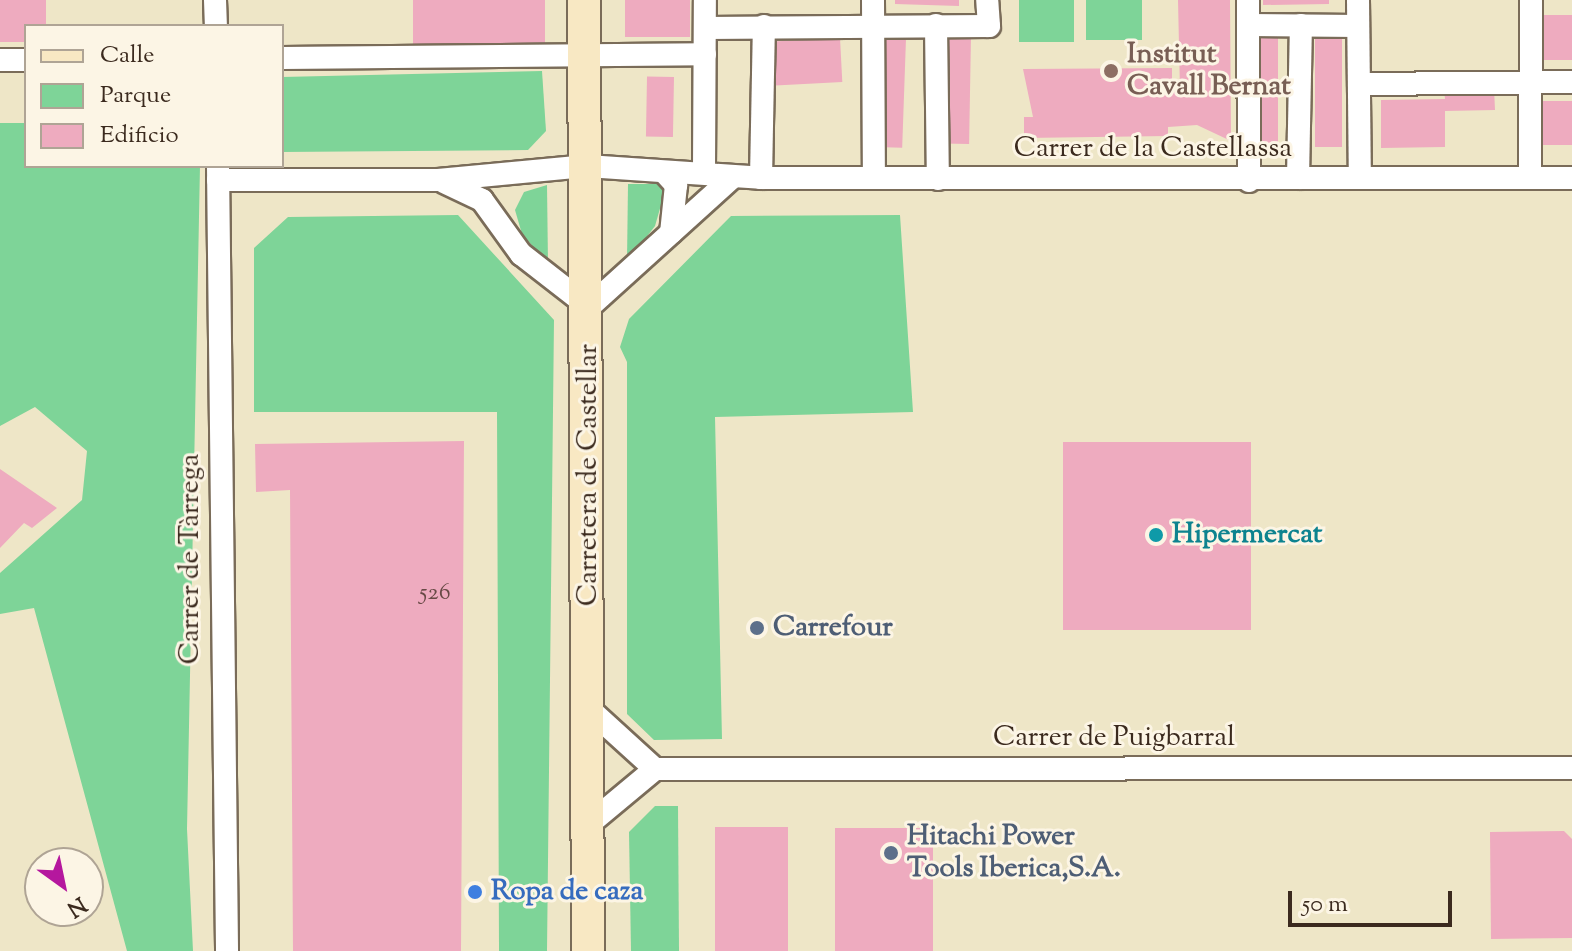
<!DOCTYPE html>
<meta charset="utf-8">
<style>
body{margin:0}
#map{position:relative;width:1572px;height:951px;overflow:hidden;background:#eee6c7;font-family:"Sorts Mill Goudy",serif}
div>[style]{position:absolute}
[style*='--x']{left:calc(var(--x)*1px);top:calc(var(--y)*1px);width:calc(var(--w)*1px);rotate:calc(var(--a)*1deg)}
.green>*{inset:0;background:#7ed498;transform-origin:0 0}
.building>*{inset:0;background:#eeabbf;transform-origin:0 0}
.roads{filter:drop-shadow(2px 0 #7a6c59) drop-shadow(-2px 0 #7a6c59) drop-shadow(0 2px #7a6c59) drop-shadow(0 -2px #7a6c59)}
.street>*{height:22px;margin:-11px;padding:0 11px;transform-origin:11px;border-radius:11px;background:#fff}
.secondary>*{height:32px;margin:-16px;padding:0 16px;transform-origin:16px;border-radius:16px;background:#f8e8c3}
.dots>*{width:22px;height:22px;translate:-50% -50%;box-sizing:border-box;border:4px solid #fcf5e5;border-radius:50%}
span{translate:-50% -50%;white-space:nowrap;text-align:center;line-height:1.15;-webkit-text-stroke:6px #fcf5e5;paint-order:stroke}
.number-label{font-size:24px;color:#684a46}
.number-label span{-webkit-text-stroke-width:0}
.education-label{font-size:28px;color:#785e54;font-weight:700}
.left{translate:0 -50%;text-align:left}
.street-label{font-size:28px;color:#3b2a1e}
.culture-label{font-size:28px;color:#0d838f;font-weight:700}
.service-label{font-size:28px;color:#4e5e75;font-weight:700}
.shop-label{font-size:28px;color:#366cbe;font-weight:700}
.legend{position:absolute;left:24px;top:24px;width:260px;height:144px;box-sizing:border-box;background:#fcf5e5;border:2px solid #afa495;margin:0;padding:10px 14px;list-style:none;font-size:24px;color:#3b2a1e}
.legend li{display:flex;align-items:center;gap:16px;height:40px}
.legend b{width:40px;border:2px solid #afa495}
.north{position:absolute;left:24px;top:847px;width:80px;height:80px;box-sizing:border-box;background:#fcf5e5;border:2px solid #afa495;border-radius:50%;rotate:147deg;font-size:22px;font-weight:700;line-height:32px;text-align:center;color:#3b2a1e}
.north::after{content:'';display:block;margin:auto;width:28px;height:36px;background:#b5179e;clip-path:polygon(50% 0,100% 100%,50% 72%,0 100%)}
.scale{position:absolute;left:1288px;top:891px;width:164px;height:36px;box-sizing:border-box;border:4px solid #3b2a1e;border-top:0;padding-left:10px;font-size:24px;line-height:28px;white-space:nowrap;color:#3b2a1e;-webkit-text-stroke:6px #fcf5e5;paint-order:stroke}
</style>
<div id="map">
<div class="green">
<div style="left:1019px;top:0;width:55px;height:42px"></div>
<div style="left:1086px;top:0;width:56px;height:40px"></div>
<div style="clip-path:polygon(542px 71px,546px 131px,528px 150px,282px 152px,282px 77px)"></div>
<div style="clip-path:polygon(0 123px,26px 123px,26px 166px,200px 166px,187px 829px,193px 951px,127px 951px,34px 608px,0 614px,0 573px,82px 500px,87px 451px,35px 407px,0 426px)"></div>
<div style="clip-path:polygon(628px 184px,667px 184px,655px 226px,627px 262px)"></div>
<div style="clip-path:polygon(547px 185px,548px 264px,522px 234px,515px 210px,524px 192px)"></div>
<div style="clip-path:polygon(458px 215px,554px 320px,547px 951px,499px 951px,497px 412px,254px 412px,254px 248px,288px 217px)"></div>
<div style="clip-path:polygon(900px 215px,913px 412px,715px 417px,722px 739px,654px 740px,627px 714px,627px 362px,620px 347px,629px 319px,731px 216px)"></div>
<div style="clip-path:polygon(655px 806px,678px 806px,679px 951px,631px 951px,629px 832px)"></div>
</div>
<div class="building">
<div style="clip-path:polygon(0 0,46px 0,46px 26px,26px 26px,26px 42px,0 42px)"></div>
<div style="left:413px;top:0;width:132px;height:44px"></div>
<div style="left:625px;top:0;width:65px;height:37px"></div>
<div style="clip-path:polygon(895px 0,959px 0,959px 6px,895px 4px)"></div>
<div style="clip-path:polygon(1178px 0,1230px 0,1231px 141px,1197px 125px,1168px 127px,1168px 136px,1024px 138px,1024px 117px,1033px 117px,1023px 69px,1172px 68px,1172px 91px,1180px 91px)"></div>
<div style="clip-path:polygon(1263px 0,1329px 0,1329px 4px,1263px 5px)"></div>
<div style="left:1538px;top:15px;width:34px;height:45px"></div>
<div style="left:971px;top:35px;width:109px;height:26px;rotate:91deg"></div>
<div style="left:1254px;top:37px;width:24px;height:109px"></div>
<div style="left:1315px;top:37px;width:27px;height:110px"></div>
<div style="left:840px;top:38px;width:44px;height:67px;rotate:87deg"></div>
<div style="left:880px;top:38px;width:26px;height:109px;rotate:2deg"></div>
<div style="left:674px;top:77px;width:60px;height:27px;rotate:91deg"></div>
<div style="clip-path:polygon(1444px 88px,1494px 88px,1495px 110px,1445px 111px,1445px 147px,1381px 148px,1381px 100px,1445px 99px)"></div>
<div style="left:1541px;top:101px;width:31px;height:44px"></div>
<div style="clip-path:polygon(464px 441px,461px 951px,293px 951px,290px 490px,256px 492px,255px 444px)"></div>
<div style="left:1063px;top:442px;width:188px;height:188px"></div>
<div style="clip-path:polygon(0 469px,57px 508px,32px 528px,24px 523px,0 548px)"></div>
<div style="left:788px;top:827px;width:124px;height:73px;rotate:90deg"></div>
<div style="left:933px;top:828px;width:123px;height:98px;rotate:90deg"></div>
<div style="clip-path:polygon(1564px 831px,1572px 839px,1572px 938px,1491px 939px,1490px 832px)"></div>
</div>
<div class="roads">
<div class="street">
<div style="--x:215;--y:0;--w:26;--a:88"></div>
<div style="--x:873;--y:0;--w:178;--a:89.7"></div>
<div style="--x:1248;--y:0;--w:181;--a:89.7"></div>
<div style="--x:1358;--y:0;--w:178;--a:89.4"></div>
<div style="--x:936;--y:25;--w:154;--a:89.3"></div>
<div style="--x:1249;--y:25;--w:109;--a:0.5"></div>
<div style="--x:705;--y:28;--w:284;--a:-0.4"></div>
<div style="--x:989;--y:26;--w:26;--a:-94"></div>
<div style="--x:282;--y:58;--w:423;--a:-0.5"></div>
<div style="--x:0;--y:60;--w:26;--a:0"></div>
<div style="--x:1359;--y:84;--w:213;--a:-0.5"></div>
<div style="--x:218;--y:167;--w:784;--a:89.34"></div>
<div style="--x:704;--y:169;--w:169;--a:-89.7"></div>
<div style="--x:664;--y:172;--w:18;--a:47"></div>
<div style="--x:676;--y:185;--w:48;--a:95.9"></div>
<div style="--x:1530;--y:177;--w:177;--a:-89.7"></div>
<div style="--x:761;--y:178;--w:152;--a:-88.9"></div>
<div style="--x:1298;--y:178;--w:153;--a:-88.9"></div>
<div style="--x:218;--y:180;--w:220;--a:0"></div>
<div style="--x:438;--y:180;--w:150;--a:-5.4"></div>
<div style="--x:587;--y:166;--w:174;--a:3.9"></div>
<div style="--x:761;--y:178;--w:811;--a:0"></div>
<div style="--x:444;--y:182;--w:42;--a:25.3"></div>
<div style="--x:482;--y:200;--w:67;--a:54.2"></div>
<div style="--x:521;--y:254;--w:86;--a:37.9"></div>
<div style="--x:589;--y:307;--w:194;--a:-42.1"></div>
<div style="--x:589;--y:709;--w:89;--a:42.3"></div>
<div style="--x:589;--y:824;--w:86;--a:-39.8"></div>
<div style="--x:655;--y:769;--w:917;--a:-0.06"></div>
</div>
<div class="secondary">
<div style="--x:584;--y:0;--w:951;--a:89.76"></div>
</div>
</div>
<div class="dots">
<div style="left:1111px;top:71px;background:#8d6e63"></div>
<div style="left:1156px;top:535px;background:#0f9aa8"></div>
<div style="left:757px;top:628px;background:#5c6f8a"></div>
<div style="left:891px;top:853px;background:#5c6f8a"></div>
<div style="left:475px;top:892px;background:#3f7fe0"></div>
</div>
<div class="number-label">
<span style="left:435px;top:594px">526</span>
</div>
<div class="education-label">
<span class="left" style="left:1127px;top:71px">Institut<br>Cavall Bernat</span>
</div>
<div class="street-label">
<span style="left:1153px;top:149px">Carrer de la Castellassa</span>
<span style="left:589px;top:475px;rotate:-90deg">Carretera de Castellar</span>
<span style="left:191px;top:559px;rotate:-90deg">Carrer de Tàrrega</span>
<span style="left:1114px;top:738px">Carrer de Puigbarral</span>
</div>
<div class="culture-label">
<span class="left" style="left:1172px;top:535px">Hipermercat</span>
</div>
<div class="service-label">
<span class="left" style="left:773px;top:628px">Carrefour</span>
<span class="left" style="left:907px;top:853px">Hitachi Power<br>Tools Iberica,S.A.</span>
</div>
<div class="shop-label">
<span class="left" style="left:491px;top:892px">Ropa de caza</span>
</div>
<ul class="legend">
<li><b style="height:10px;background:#f8e8c3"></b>Calle</li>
<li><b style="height:22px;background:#7ed498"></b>Parque</li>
<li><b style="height:22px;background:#eeabbf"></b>Edificio</li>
</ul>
<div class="north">N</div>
<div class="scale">50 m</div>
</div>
